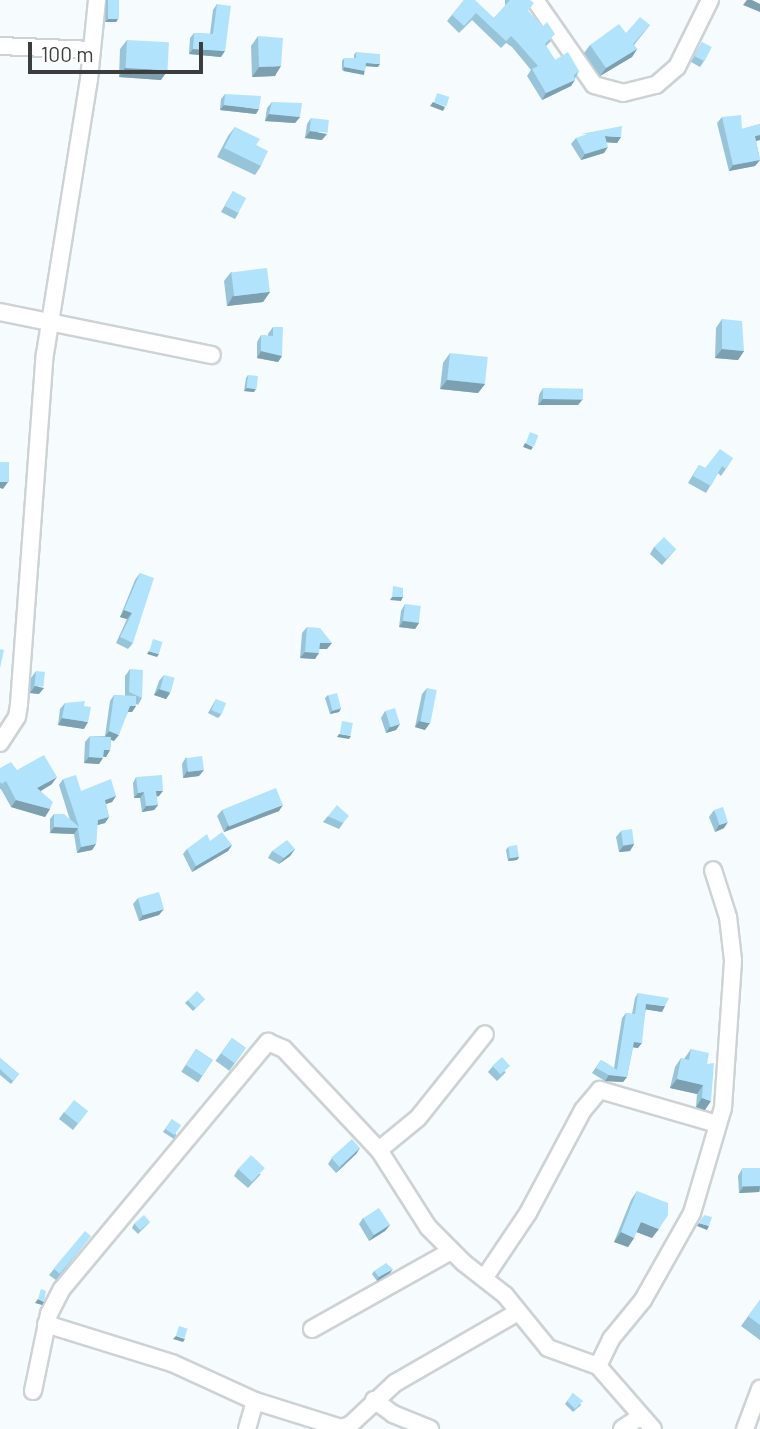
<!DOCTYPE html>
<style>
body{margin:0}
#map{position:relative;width:760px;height:1429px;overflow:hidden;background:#f6fbfd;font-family:Barlow,sans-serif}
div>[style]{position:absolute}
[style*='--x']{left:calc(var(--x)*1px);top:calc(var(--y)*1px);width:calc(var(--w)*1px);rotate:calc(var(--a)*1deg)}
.roads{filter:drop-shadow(2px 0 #cdd2d4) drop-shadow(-2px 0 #cdd2d4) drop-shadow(0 2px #cdd2d4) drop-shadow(0 -2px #cdd2d4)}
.minor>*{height:16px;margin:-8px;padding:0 8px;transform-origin:8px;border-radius:8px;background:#fff}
.wall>*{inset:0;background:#98c4d9;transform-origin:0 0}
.shaded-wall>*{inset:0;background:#7ca0b0;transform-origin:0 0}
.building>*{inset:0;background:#b1e4fc;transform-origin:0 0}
span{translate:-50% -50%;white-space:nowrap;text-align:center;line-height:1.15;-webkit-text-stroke:5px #fff;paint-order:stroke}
.scale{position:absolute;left:28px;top:42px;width:175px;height:32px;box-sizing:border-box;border:4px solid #3b3d3e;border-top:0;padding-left:9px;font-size:21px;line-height:24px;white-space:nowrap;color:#3b3d3e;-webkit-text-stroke:5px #fff;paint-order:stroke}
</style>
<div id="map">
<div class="roads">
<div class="minor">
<div style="--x:535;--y:0;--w:103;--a:55.2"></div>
<div style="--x:594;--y:85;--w:30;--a:15"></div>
<div style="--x:623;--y:93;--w:34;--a:-14"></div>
<div style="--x:656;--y:85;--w:28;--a:-41"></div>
<div style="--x:677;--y:67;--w:75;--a:-63.8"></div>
<div style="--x:0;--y:46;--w:92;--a:2.5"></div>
<div style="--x:0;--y:312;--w:216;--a:11.5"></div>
<div style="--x:0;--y:743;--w:31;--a:-57"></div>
<div style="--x:17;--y:717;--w:13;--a:-81"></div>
<div style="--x:19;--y:704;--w:351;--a:-85.8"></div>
<div style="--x:45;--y:354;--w:278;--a:-80.9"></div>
<div style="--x:89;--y:79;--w:79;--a:-84.2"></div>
<div style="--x:379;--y:1150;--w:50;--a:-39.4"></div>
<div style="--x:418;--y:1118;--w:107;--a:-51.4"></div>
<div style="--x:485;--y:1277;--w:77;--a:-56.1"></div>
<div style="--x:528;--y:1213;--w:117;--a:-61.9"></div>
<div style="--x:583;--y:1110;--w:26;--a:-50"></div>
<div style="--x:600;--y:1090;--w:122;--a:16.2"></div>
<div style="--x:46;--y:1324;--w:132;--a:17.2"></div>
<div style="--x:172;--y:1363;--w:91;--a:24.6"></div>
<div style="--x:255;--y:1401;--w:90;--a:17.4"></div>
<div style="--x:341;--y:1428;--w:9;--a:-18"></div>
<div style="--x:350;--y:1425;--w:62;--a:-43"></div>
<div style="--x:395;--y:1383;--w:142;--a:-30"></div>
<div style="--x:312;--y:1329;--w:159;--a:-29.3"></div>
<div style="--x:33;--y:1391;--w:79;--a:-78.3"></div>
<div style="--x:49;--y:1314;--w:28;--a:-63"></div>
<div style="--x:62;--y:1289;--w:322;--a:-50.2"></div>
<div style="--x:268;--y:1042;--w:17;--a:24"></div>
<div style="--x:284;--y:1049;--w:139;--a:46.8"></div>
<div style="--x:379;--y:1150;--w:91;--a:57.5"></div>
<div style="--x:428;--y:1227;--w:51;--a:45"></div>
<div style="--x:464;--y:1263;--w:52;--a:38"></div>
<div style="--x:505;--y:1295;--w:68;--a:50.9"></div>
<div style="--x:548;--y:1348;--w:53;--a:19.8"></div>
<div style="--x:374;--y:1400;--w:24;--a:36"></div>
<div style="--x:393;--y:1414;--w:40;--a:22"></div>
<div style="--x:247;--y:1429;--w:29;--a:-74"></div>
<div style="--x:622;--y:1429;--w:22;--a:-34"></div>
<div style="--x:653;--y:1429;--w:84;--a:-131.1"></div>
<div style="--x:598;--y:1366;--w:30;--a:-64"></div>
<div style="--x:611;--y:1339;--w:50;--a:-50.6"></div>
<div style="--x:643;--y:1300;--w:100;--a:-60.6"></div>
<div style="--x:692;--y:1213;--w:109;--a:-73.6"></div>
<div style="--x:723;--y:1108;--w:148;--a:-86.1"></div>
<div style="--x:733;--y:960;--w:43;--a:-96.6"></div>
<div style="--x:728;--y:917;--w:49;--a:-107.7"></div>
<div style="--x:745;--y:1429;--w:43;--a:-69.4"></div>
</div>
</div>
<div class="wall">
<div style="clip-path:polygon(106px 0,119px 0,118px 19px,116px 22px,105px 22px)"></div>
<div style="clip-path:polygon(464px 0,494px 18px,505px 6px,505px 0,530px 0,528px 11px,551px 41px,546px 46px,555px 60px,579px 71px,571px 86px,542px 100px,527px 76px,531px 70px,512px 47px,506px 43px,501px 48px,472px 20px,459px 33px,447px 21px)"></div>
<div style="clip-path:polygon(217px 4px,221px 57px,189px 54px,190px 38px,194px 33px,210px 34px,213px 10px)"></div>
<div style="clip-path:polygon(650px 25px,634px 45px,637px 49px,632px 57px,600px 76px,584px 53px,590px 45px)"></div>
<div style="clip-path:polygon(258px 36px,275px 76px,252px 77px,251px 46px)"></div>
<div style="clip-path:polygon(127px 40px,161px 80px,119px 77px,120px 49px)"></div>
<div style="clip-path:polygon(702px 42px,704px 61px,700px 67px,691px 62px)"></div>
<div style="clip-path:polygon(356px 52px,378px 67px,366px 66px,363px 74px,342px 70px,342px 61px,344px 58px,354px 58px,354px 55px)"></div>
<div style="clip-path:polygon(225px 94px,256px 114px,220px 110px,221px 99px)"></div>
<div style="clip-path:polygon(272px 102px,300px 117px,295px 123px,265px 121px,267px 108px)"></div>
<div style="clip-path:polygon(722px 117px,742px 129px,760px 124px,760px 140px,756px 141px,760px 160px,755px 166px,729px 171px,717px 123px)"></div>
<div style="clip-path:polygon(311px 118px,322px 140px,305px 138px,307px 124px)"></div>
<div style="clip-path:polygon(235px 127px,256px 145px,261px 166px,255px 175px,217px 157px,228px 136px)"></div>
<div style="clip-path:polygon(621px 137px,617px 143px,607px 142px,604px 153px,581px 160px,571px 144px,576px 138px)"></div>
<div style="clip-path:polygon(233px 191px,239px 212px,235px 219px,221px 212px)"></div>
<div style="clip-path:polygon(231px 272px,270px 292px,263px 302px,227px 306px,224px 281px)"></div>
<div style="clip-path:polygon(722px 319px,744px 351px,738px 360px,715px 358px,716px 328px)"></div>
<div style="clip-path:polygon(273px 327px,282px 356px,278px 362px,257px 358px,257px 342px,261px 335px,268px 336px,268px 334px)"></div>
<div style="clip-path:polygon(450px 353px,485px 384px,478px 393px,440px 389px,443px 363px)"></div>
<div style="clip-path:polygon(248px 375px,254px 392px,244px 391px,246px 378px)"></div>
<div style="clip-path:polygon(543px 388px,578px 405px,538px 405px,539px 395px)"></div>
<div style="clip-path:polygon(733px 458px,721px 476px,718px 473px,706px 493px,688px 483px,699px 465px,705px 468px)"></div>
<div style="clip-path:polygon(654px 547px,676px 549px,662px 565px,650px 554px)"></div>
<div style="clip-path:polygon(140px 573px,133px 643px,128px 649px,116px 643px,127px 619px,120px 617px,135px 580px)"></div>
<div style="clip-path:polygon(405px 604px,419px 623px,415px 629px,399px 627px,401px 611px)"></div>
<div style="clip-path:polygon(307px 627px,327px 649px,319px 649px,315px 659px,300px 658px,302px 633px)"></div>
<div style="clip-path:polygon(130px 669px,142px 698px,138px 705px,136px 704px,136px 706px,132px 712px,128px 712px,114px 741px,111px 740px,110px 750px,106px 757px,103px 757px,99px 764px,84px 763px,85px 742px,90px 736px,105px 736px,110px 701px,114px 695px,125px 696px,125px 676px)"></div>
<div style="clip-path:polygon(36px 671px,39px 694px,30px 693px,31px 678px)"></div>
<div style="clip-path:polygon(164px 675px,170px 693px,166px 699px,154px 695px,159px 681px)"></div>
<div style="clip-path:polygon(427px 688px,425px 730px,415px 727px,422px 694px)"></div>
<div style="clip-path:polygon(328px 695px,341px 708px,339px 712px,330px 714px,325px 698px)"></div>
<div style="clip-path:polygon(216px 699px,221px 715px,218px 718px,208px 713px)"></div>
<div style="clip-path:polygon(65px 703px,84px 706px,84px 729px,58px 725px,60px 709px)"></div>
<div style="clip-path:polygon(385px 711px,400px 724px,396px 730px,386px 733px,381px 718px)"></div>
<div style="clip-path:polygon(186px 757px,199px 776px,183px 778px,182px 764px)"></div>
<div style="clip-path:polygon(0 768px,52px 784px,41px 791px,50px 809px,45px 817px,11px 807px,1px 789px,0 789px)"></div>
<div style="clip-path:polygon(136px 777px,159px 796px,156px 797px,158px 805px,154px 810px,142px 812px,140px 798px,134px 798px,133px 783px)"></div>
<div style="clip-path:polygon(63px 779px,81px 791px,116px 796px,112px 802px,106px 804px,109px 817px,105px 823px,97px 825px,96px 844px,92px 850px,77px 853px,74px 834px,50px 833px,50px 819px,54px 814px,70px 820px,59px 785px)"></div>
<div style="clip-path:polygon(222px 810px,279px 811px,224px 832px,217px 816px)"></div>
<div style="clip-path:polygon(714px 810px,724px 828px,715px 832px,709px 817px)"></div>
<div style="clip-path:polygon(328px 816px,344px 822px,339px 829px,323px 822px)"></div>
<div style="clip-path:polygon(621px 831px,634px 844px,630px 851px,619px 852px,616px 837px)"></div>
<div style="clip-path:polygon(232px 845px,228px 851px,192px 872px,183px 854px,187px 849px)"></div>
<div style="clip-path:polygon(508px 847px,519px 857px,517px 860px,508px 861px,506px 850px)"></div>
<div style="clip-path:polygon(295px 849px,290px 856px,279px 864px,268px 858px,272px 851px)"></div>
<div style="clip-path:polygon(138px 898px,159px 915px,139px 921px,133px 904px)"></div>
<div style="clip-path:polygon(638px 993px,662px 1012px,646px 1009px,638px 1048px,633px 1047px,627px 1077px,623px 1082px,605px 1081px,592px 1073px,601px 1060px,614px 1068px,622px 1018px,626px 1013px,632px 1014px,635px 998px)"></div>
<div style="clip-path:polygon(205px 999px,193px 1011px,185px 1003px,188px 1000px)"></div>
<div style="left:232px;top:1038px;width:17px;height:28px;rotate:36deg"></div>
<div style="left:196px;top:1049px;width:20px;height:27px;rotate:33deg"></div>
<div style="clip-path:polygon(691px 1049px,707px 1064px,705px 1110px,696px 1107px,697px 1094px,670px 1088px,675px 1067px,681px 1058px,684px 1059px)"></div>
<div style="clip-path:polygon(0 1058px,19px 1074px,11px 1084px,0 1075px)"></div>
<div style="clip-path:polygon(493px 1066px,506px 1072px,497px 1081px,488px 1072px)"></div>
<div style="clip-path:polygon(64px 1112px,83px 1117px,73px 1130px,59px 1119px)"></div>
<div style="clip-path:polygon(172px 1119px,176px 1135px,174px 1139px,163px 1132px)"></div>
<div style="clip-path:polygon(360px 1148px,356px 1154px,336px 1173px,328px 1164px,332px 1158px)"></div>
<div style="clip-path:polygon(760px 1168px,760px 1191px,759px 1192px,739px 1193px,738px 1176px,742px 1169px)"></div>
<div style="clip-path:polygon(238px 1169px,261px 1174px,248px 1188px,234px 1176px)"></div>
<div style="clip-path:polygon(637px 1191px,652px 1238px,636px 1232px,634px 1238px,628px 1247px,614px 1242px,631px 1200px)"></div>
<div style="clip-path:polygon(363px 1218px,390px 1225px,385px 1231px,369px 1241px,359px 1224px)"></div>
<div style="clip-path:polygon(150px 1222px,138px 1234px,132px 1228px,134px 1224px)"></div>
<div style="clip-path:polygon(91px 1236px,56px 1280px,49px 1275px,54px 1269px)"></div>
<div style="clip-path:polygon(374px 1271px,390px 1273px,377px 1281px,372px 1274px)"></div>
<div style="clip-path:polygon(760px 1300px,760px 1340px,741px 1326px)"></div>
<div style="clip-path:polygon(573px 1393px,581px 1405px,573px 1412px,565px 1404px)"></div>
</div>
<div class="shaded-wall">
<div style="clip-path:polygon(747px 0,752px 0,760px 4px,760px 12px,743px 5px)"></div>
<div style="clip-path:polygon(108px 19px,118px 19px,116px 22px,105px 22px)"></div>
<div style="clip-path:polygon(193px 49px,225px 51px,221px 57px,189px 54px)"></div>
<div style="clip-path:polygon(637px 49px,632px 57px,600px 76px,606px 68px)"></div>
<div style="clip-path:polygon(366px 63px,380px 64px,378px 67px,364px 66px)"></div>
<div style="clip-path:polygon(281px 66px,275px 76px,252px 77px,259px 67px)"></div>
<div style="left:344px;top:67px;width:21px;height:4px;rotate:11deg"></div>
<div style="clip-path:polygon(125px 68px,168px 70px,161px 80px,119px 77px)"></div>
<div style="clip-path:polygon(575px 80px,571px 86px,542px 100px,546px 93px)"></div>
<div style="clip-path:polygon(433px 102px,445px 107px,443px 111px,430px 106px)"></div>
<div style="clip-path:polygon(224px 105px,259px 109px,256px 114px,220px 110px)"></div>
<div style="clip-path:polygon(269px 114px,300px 117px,295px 123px,265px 121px)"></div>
<div style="clip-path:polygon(310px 131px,327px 134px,322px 140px,305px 138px)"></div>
<div style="clip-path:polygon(760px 135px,760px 140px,751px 142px,755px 136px)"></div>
<div style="clip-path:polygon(605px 136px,621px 137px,617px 143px,601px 142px)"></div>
<div style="clip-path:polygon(608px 147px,604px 153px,581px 160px,585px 154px)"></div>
<div style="clip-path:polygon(760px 160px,755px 166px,729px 171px,733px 165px)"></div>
<div style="clip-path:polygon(270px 292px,263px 302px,227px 306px,233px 296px)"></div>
<div style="clip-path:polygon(722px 349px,744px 351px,738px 360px,715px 358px)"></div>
<div style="clip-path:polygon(261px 351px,282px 356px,278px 362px,257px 358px)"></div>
<div style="clip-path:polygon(447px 380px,485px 384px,478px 393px,440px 389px)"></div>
<div style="clip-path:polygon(247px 388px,256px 389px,254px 392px,244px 391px)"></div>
<div style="clip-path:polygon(543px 399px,583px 399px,578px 405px,538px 405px)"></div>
<div style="clip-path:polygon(525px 443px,533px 447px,531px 450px,523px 447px)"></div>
<div style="clip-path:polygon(0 482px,8px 482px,3px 489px,0 488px)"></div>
<div style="clip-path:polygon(392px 597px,403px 597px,401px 601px,390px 600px)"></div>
<div style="clip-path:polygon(124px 610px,132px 613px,127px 619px,120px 617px)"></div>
<div style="clip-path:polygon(403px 621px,419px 623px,415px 629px,399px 627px)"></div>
<div style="clip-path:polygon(320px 643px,332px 643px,327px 649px,315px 649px)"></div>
<div style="clip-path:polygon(149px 651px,159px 654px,157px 657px,147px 654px)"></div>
<div style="clip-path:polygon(305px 652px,319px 653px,315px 659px,300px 658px)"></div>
<div style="clip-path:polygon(35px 686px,44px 688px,39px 694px,30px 693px)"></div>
<div style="clip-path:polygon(159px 689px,170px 693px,166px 699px,154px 695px)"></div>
<div style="clip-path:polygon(130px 706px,136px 706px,132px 712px,126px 712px)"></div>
<div style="clip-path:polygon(341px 708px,339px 712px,330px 714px,332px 711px)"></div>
<div style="clip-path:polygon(62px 718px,88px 722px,84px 729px,58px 725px)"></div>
<div style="clip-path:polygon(419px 721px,430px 723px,425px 730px,415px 727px)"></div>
<div style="clip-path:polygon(400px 724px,396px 730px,386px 733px,390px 727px)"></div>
<div style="clip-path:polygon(109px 731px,119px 735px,114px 741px,105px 737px)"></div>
<div style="clip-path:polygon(339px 734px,351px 736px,349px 739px,337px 737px)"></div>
<div style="clip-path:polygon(104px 750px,110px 750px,106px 757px,99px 756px)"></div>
<div style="clip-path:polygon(89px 757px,103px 758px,99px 764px,84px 763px)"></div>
<div style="clip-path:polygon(204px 770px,199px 776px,183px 778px,187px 771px)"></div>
<div style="clip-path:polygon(57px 777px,52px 784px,32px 796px,37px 788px)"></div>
<div style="clip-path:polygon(156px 791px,163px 791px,159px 796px,152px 797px)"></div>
<div style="clip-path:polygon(144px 792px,140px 798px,134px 798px,138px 793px)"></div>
<div style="clip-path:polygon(116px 796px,112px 802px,100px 806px,105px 800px)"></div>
<div style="clip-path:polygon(16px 800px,50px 809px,45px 817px,11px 807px)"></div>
<div style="clip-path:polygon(158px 805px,154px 810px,142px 812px,146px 806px)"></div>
<div style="clip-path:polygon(283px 805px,279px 811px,224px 832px,228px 825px)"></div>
<div style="clip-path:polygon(109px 817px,105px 823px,94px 826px,98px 820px)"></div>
<div style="clip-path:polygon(728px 822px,724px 828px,715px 832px,719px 825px)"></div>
<div style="clip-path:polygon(54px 827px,78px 828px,74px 834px,50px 833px)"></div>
<div style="clip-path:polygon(96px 844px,92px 850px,77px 853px,81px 847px)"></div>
<div style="clip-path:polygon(634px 844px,630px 851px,619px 852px,623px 846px)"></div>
<div style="clip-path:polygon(232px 845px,228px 851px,192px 872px,196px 866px)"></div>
<div style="clip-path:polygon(295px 849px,290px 856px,279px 864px,284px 858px)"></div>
<div style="clip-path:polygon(519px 857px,517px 860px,508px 861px,510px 858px)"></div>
<div style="clip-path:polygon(164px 909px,159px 915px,139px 921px,143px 915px)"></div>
<div style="clip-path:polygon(646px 1004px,665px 1006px,662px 1012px,643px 1009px)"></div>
<div style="clip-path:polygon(634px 1042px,642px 1043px,638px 1048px,630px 1047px)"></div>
<div style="clip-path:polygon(609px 1075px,627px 1077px,623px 1082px,605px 1081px)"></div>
<div style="clip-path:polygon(677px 1079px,703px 1085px,697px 1094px,670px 1088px)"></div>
<div style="clip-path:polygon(702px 1098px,711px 1101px,705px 1110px,696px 1107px)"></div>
<div style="clip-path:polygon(360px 1148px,356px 1154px,336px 1173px,341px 1167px)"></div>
<div style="clip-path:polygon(760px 1186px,759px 1192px,739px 1193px,743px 1187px)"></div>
<div style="clip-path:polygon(641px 1222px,659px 1229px,652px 1238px,634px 1231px)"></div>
<div style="clip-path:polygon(699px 1223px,709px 1226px,707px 1230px,697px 1226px)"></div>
<div style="clip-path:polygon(390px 1225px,385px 1231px,369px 1241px,374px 1235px)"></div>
<div style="clip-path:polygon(621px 1232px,634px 1238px,628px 1247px,614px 1242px)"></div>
<div style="clip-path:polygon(393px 1269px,390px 1273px,377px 1281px,379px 1277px)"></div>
<div style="clip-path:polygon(38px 1299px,44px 1302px,42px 1305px,35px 1303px)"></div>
<div style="clip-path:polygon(176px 1336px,185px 1339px,183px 1342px,173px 1339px)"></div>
</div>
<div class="building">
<div style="left:108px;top:0;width:11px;height:19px"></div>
<div style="clip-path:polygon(464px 0,475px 0,494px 18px,510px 0,530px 0,534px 3px,528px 11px,543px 26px,547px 22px,555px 34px,545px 44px,555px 60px,568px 52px,579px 71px,574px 75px,575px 80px,546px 93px,532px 69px,538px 66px,516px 41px,511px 36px,506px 41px,476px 13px,464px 26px,452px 15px)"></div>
<div style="clip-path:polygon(217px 4px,231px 6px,225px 51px,193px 49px,194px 33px,213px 34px)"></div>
<div style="clip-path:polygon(640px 17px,650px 25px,633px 44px,637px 49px,606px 68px,590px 45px,619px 24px,626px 33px)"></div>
<div style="clip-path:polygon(258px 36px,283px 38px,281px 66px,259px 67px)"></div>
<div style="left:127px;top:40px;width:42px;height:28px;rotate:3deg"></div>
<div style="left:702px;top:42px;width:11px;height:16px;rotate:27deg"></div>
<div style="clip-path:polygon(356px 52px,380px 54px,380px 64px,366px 63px,365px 71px,344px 67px,344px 58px,356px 58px)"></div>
<div style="left:437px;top:93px;width:13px;height:10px;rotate:18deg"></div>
<div style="clip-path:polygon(225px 94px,261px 96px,259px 109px,224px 105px)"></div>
<div style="clip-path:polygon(272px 102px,302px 103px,300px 117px,269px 114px)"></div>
<div style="clip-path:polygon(741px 115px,742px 129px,760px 124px,760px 135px,755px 136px,760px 160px,733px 165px,722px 117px)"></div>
<div style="left:311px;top:118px;width:18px;height:13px;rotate:6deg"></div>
<div style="clip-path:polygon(622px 126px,621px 137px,605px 136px,608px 147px,585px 154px,576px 138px,587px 134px,581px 134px)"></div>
<div style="clip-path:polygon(235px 127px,260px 139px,256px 145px,268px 151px,261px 166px,224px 148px)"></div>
<div style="left:233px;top:191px;width:15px;height:17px;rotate:28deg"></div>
<div style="left:267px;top:268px;width:24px;height:36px;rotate:83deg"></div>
<div style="clip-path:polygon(722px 319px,742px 321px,744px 351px,722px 349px)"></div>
<div style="clip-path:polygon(273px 327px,283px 327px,282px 356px,261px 351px,261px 335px,273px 336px)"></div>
<div style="left:450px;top:353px;width:38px;height:27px;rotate:6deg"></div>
<div style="left:248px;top:375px;width:10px;height:13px;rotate:6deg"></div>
<div style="left:543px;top:388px;width:40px;height:11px;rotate:1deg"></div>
<div style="left:530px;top:432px;width:9px;height:12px;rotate:21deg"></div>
<div style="clip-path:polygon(720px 449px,733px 458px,726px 469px,722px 466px,711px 486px,693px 476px,699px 465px,705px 468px)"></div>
<div style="left:0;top:462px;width:9px;height:20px"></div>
<div style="left:664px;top:537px;width:17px;height:14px;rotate:45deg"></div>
<div style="clip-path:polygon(140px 573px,154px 578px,133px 643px,120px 637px,132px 613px,124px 610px)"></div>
<div style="clip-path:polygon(393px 586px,403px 588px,403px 597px,392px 597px)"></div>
<div style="left:405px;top:604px;width:16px;height:17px;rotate:7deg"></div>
<div style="clip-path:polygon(307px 627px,320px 628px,332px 643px,320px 643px,319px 653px,305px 652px)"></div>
<div style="left:153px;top:639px;width:10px;height:13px;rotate:17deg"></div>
<div style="clip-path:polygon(0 649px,4px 650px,0 668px)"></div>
<div style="clip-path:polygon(130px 669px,143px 670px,142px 698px,129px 692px)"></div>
<div style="left:36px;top:671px;width:9px;height:15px;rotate:6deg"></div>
<div style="left:164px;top:675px;width:11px;height:15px;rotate:15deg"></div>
<div style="left:427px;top:688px;width:10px;height:34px;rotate:11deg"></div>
<div style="left:337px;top:693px;width:16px;height:9px;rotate:75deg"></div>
<div style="clip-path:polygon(114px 695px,136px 696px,136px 706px,130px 706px,119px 735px,109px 731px)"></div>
<div style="left:216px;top:699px;width:11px;height:12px;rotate:22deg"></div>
<div style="clip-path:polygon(85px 701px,84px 706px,91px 707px,88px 722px,62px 718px,65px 703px)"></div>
<div style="left:395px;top:708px;width:17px;height:10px;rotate:73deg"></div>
<div style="left:342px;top:721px;width:11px;height:13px;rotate:10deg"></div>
<div style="clip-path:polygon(90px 736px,111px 737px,110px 750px,104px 750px,103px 758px,89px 757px)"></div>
<div style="clip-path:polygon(44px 755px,57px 777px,37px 788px,53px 802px,50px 809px,16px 800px,6px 781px,2px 784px,0 782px,0 768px,11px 762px,17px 770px)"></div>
<div style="left:202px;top:756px;width:14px;height:16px;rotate:82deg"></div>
<div style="clip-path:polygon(76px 775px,81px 791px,111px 779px,116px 796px,105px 800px,109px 817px,98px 820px,96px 844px,81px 847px,78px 828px,54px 827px,54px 814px,64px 814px,79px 827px,63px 779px)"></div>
<div style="clip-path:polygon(162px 775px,163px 791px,156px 791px,158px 805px,146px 806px,144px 792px,138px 793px,136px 777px)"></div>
<div style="left:276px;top:788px;width:18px;height:58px;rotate:68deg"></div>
<div style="clip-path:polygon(337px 805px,349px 816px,343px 823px,328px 816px)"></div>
<div style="left:723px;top:807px;width:16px;height:9px;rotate:72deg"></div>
<div style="left:632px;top:829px;width:15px;height:11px;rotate:82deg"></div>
<div style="clip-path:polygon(222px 832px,232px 845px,196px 866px,187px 849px,207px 834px,210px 841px)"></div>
<div style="clip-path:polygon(287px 840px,295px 849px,284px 858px,272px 851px)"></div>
<div style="left:517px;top:845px;width:12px;height:9px;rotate:81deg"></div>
<div style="left:159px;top:892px;width:18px;height:22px;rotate:74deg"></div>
<div style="left:197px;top:991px;width:11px;height:13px;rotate:45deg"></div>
<div style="clip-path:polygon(638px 993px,669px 998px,665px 1006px,646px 1004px,642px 1043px,634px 1042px,627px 1077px,609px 1075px,596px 1068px,601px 1060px,617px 1070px,626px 1013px,635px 1014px)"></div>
<div style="left:232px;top:1038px;width:17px;height:19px;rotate:36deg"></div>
<div style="left:196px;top:1049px;width:20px;height:19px;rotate:33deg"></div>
<div style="clip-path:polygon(691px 1049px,709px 1053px,707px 1064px,714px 1063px,711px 1101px,702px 1098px,703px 1085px,677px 1079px,681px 1058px,689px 1060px)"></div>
<div style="left:502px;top:1057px;width:12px;height:13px;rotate:48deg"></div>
<div style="clip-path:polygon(0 1058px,19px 1074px,13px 1081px,0 1069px)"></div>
<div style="left:74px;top:1100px;width:18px;height:16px;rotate:38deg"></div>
<div style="left:172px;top:1119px;width:11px;height:12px;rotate:34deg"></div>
<div style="left:352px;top:1139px;width:12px;height:28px;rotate:48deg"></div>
<div style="left:251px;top:1155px;width:19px;height:19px;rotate:43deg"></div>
<div style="left:760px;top:1168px;width:18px;height:18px;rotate:90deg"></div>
<div style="clip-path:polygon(637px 1191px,668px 1203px,668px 1215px,659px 1229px,641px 1222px,634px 1238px,621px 1232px)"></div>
<div style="left:379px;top:1208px;width:20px;height:19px;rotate:57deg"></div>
<div style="left:144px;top:1215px;width:9px;height:13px;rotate:49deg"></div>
<div style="clip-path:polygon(704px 1215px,712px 1217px,709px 1226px,699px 1223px)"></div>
<div style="left:85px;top:1231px;width:8px;height:49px;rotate:40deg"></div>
<div style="clip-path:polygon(386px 1263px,393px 1269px,379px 1277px,374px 1271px)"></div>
<div style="clip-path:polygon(41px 1289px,46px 1291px,44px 1302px,38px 1299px)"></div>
<div style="clip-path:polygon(760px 1300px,760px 1325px,748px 1316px)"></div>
<div style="left:179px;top:1326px;width:9px;height:10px;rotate:18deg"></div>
<div style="clip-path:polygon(573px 1393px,583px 1401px,575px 1409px,567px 1401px)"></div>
</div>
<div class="scale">100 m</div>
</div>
